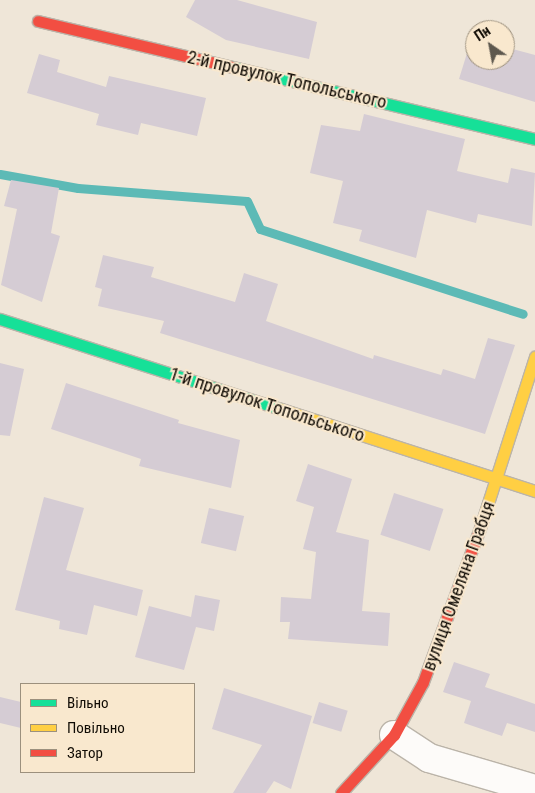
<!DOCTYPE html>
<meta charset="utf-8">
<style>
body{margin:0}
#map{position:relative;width:535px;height:793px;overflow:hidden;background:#efe6d8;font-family:"Roboto Condensed",sans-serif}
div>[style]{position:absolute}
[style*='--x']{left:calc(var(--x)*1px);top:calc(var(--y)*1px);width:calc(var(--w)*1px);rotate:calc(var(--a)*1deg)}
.stream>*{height:9px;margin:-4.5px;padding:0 4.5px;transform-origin:4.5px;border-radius:4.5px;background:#5dbab6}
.building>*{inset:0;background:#d5ccd4;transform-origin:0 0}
.roads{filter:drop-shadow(1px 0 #bbb4a9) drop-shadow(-1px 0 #bbb4a9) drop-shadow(0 1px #bbb4a9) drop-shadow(0 -1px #bbb4a9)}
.street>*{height:28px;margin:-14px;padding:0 14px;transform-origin:14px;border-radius:14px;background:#fdfbf9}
.fast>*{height:11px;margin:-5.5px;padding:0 5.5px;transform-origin:5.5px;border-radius:5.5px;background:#16e098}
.slow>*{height:11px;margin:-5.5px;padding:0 5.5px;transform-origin:5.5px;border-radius:5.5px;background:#ffcf43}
.jam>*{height:11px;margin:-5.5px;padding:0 5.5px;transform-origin:5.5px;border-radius:5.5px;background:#f24e42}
span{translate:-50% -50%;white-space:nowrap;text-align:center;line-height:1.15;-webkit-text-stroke:4px #f9e8ce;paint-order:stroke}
.street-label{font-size:18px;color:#100b04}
.legend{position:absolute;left:20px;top:683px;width:175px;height:90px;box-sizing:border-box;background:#f9e8ce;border:1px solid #9c907d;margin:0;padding:6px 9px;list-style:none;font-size:15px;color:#100b04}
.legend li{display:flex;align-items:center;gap:10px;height:25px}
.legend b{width:25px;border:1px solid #9c907d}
.north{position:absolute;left:465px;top:20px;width:50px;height:50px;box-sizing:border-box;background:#f9e8ce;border:1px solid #9c907d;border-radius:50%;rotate:327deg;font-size:14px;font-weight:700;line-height:20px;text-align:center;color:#100b04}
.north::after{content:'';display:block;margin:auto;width:18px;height:22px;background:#5e584e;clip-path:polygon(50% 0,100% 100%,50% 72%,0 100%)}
</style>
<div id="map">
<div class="stream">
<div style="--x:0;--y:174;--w:79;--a:10.2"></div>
<div style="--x:78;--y:188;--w:169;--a:4.4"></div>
<div style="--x:247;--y:201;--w:31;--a:65"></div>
<div style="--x:260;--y:229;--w:276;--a:17.9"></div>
</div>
<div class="building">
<div style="clip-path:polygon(195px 0,237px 0,317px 22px,309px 59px,226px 40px,186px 17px)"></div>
<div style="clip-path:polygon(472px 37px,475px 60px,505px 60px,505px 47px,535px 55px,535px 102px,459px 79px)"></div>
<div style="clip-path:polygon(39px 54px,60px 60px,57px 72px,106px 87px,109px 76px,206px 98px,197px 136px,141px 123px,138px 135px,96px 125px,99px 114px,27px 93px)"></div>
<div style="clip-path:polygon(364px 114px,465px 139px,457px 171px,508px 183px,511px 168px,535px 173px,532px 226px,478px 214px,476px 223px,427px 210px,416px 258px,359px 241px,362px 230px,333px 223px,343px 181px,310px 173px,321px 125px,360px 131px)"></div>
<div style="clip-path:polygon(11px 180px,59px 188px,51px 233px,60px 236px,42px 302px,1px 285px,17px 209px,4px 206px)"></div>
<div style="clip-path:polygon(103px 255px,154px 267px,151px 277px,235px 302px,244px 273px,278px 284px,266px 321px,373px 359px,374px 355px,441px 375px,443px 369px,475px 379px,488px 338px,515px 345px,485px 434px,160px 333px,164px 321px,98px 306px,102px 289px,95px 287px)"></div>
<div style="clip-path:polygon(0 363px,24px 369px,10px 436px,0 435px)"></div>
<div style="clip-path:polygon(66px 383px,179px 420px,178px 423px,240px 440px,231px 488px,139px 466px,141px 459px,51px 429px)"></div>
<div style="clip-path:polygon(308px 464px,352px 479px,336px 532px,369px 540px,362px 611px,390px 613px,388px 646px,288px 639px,290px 622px,280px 622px,281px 597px,311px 599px,316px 552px,303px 549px,314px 507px,296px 501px)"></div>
<div style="left:394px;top:493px;width:52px;height:44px;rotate:18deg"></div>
<div style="clip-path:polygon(44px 497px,84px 508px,66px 570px,143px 590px,137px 616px,94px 605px,87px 635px,59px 629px,60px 621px,15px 610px)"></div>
<div style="left:209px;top:508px;width:36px;height:36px;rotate:13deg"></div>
<div style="clip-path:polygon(195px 595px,220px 600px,214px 631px,196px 627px,184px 670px,135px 657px,149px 606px,191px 617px)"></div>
<div style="clip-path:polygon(454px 662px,490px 674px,485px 687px,535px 704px,535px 732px,507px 723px,502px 736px,464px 723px,471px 701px,443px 692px)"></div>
<div style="clip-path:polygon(224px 688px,312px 716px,291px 789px,274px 781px,266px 793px,233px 793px,262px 745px,212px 729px)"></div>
<div style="clip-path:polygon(0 697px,21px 702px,21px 728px,0 723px)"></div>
<div style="left:319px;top:702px;width:30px;height:22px;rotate:17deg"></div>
</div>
<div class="roads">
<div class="street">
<div style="--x:394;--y:735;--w:42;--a:33.3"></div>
<div style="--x:429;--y:758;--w:110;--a:16.3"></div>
</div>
<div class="fast">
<div style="--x:233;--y:67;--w:310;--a:13.4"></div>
<div style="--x:0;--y:319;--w:295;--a:17.8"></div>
</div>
<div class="slow">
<div style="--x:281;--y:409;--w:267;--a:17.9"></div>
<div style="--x:480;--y:528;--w:180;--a:-72.2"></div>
</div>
<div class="jam">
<div style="--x:38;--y:21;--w:200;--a:13.3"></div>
<div style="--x:341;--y:793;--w:79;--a:-47.6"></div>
<div style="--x:394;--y:735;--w:60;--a:-61.3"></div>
<div style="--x:423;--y:682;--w:164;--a:-69.7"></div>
</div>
</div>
<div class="street-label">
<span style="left:287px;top:80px;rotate:13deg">2-й провулок Топольського</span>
<span style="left:267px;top:405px;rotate:18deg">1-й провулок Топольського</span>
<span style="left:459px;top:586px;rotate:-70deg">вулиця Омеляна Грабця</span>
</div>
<ul class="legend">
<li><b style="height:6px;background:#16e098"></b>Вільно</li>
<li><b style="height:6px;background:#ffcf43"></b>Повільно</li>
<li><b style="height:6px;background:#f24e42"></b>Затор</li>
</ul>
<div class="north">Пн</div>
</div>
